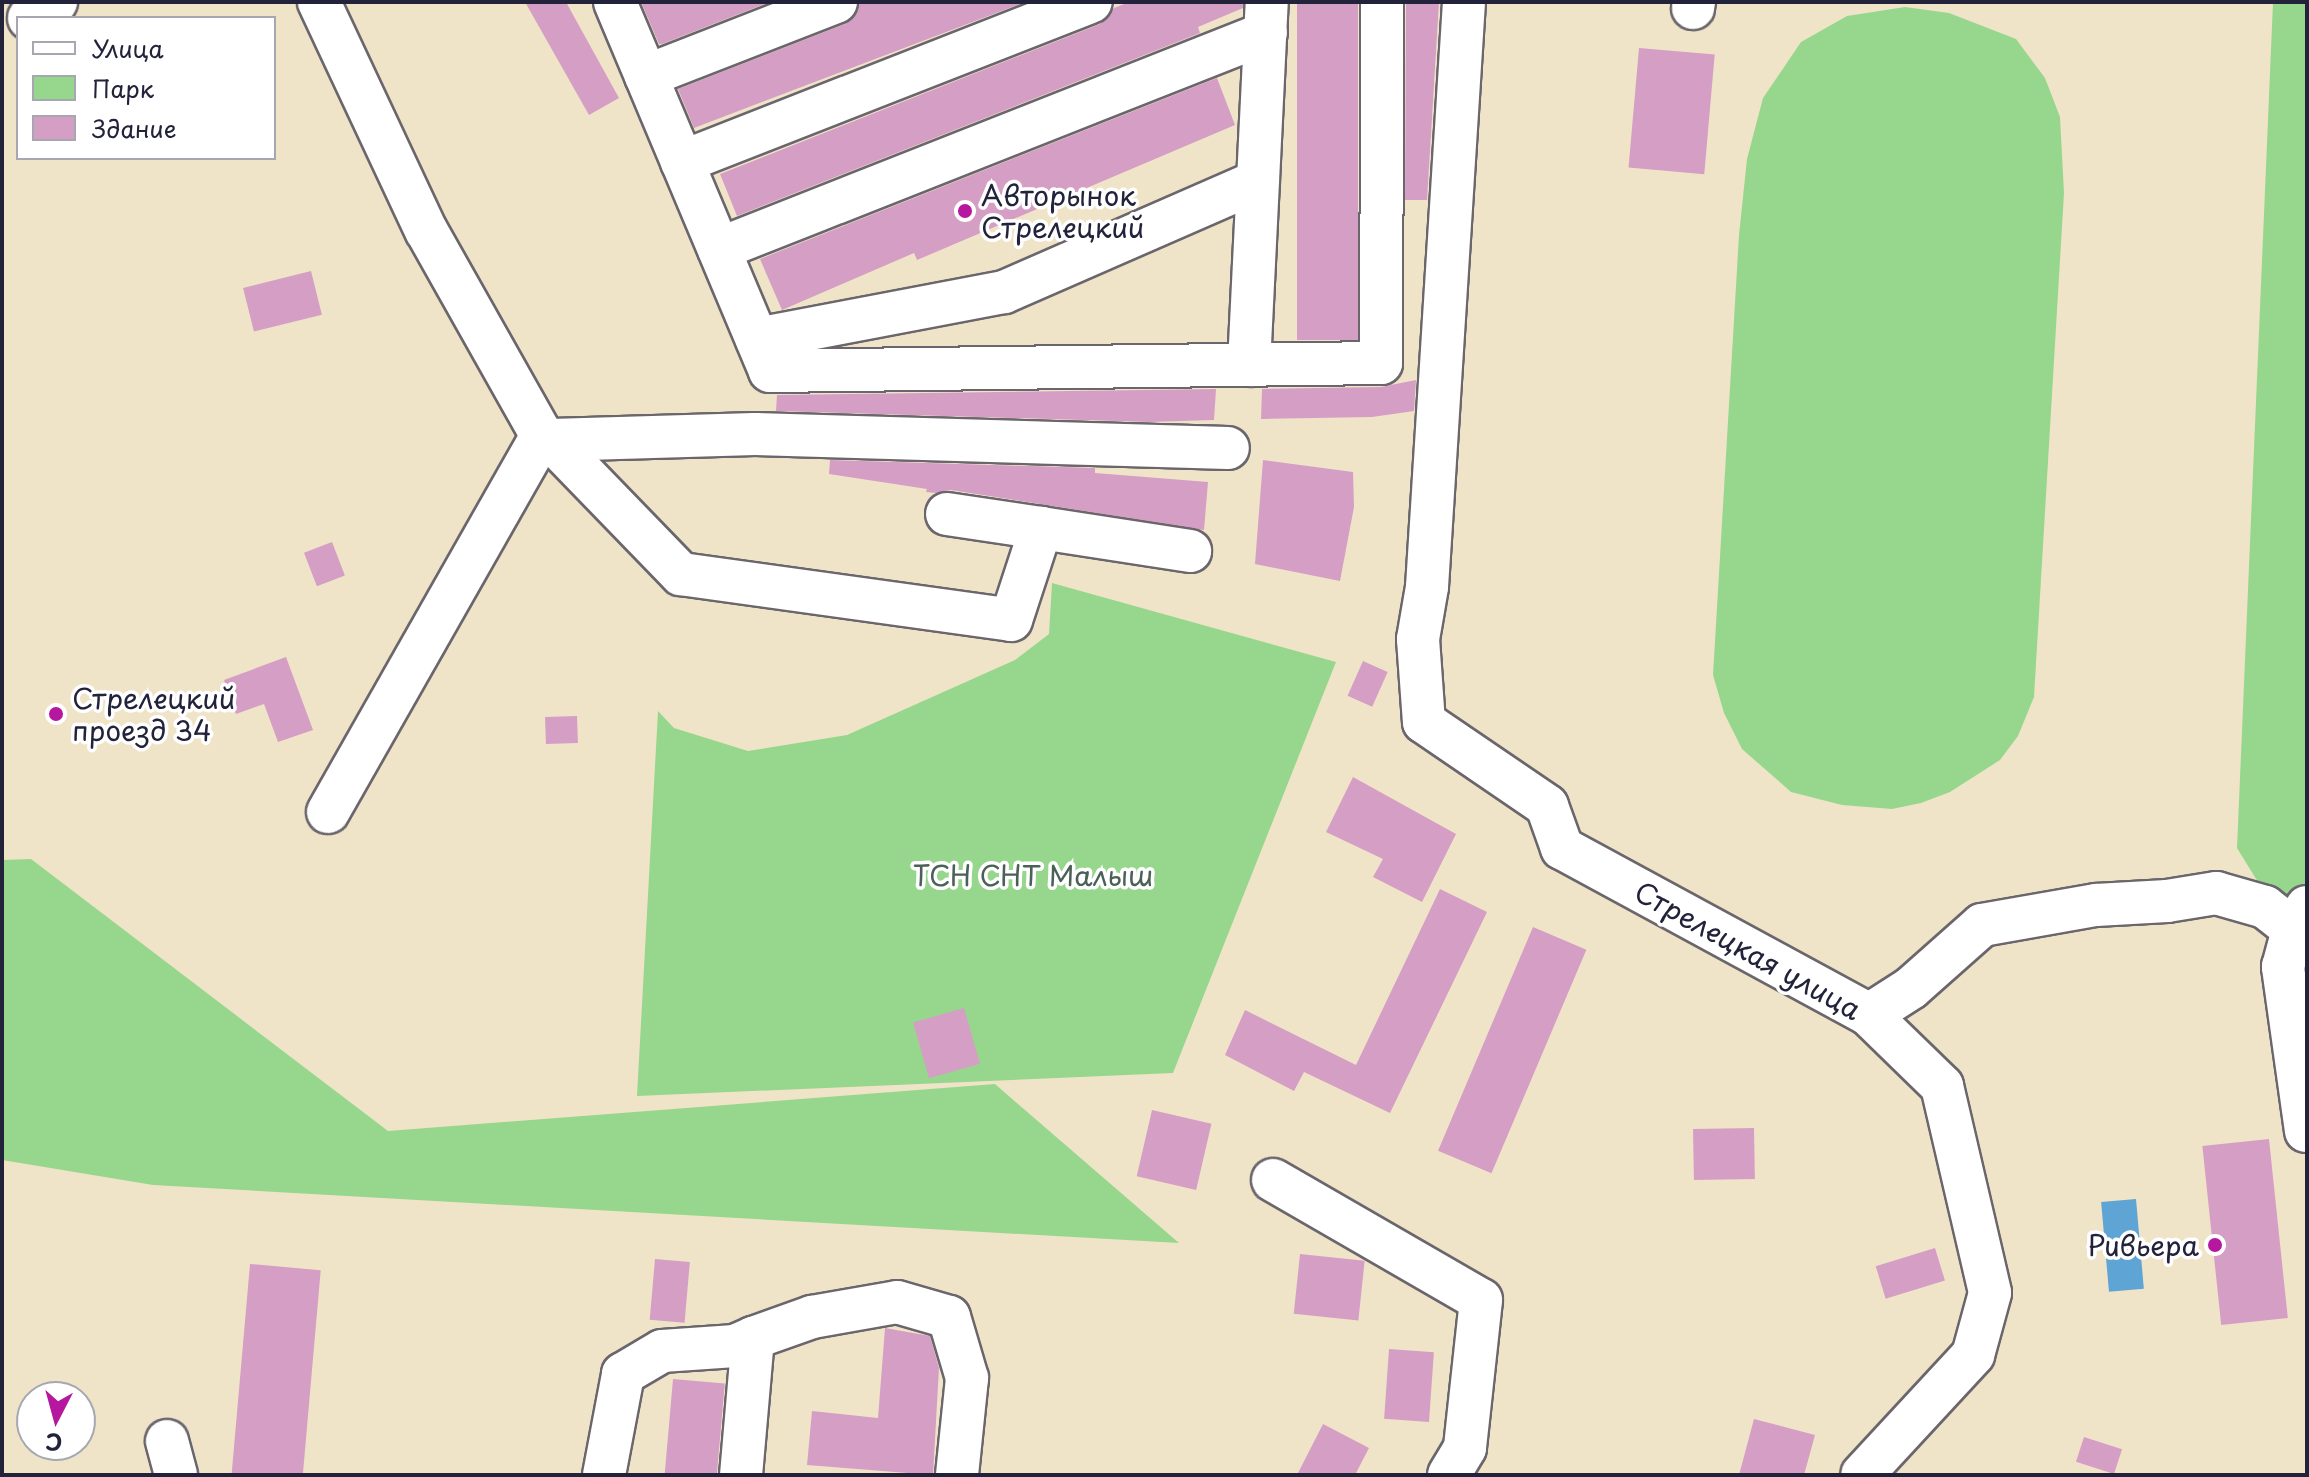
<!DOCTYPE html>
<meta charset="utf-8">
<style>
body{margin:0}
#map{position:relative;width:2309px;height:1477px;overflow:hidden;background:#f0e4c8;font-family:"Playpen Sans",sans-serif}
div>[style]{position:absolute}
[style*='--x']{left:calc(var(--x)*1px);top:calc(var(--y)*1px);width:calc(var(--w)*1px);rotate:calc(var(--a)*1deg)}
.green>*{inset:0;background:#97d78d}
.water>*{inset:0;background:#5ea4d4;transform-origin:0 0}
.building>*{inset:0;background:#d59ec5;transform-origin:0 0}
.roads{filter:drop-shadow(2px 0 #6a666c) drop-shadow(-2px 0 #6a666c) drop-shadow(0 2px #6a666c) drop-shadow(0 -2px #6a666c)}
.minor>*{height:42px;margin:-21px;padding:0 21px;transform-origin:21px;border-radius:21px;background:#fff}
.major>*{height:44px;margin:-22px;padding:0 22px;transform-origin:22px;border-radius:22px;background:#fff}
.dots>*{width:22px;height:22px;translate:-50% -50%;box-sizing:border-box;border:4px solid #fff;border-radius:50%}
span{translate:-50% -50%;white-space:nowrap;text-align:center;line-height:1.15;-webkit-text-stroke:7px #fff;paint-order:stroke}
.poi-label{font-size:28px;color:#22223b}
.left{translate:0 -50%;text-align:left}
.right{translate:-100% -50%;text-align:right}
.park-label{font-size:28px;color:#4b6158}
.street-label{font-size:28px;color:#22223b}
.frame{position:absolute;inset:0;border:4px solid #22223b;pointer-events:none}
.legend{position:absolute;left:16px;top:16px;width:260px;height:144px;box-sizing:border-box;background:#fff;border:2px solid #a7a7b1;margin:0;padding:10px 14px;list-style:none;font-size:24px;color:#22223b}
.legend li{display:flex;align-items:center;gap:16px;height:40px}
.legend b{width:40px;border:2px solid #a7a7b1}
.north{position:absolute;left:16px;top:1381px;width:80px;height:80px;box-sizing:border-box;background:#fff;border:2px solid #a7a7b1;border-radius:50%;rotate:186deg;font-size:22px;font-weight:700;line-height:32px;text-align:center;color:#22223b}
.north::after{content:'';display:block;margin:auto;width:28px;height:36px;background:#b5179e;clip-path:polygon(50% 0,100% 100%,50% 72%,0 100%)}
</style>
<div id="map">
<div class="green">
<div style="clip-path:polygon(2273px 2px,2307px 2px,2307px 960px,2293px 929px,2274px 908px,2237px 848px)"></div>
<div style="clip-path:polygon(1905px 7px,1949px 13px,2016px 39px,2045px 78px,2060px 117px,2064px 193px,2034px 697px,2018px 736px,2000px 760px,1950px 792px,1921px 803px,1892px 809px,1842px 805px,1791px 792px,1742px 749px,1724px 713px,1713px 675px,1739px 235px,1747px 159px,1763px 98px,1801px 42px,1847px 16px)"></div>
<div style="clip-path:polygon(1052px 583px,1336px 662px,1173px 1073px,637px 1096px,658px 711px,674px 728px,748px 751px,847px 735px,1015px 660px,1049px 634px)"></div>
<div style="clip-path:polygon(31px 859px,388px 1131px,995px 1084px,1179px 1243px,153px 1185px,2px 1160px,2px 860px)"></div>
</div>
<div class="water">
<div style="left:2136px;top:1199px;width:90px;height:35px;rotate:85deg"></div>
</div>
<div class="building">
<div style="clip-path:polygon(525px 2px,566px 2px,619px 98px,589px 115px)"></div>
<div style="clip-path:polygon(641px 2px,770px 2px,662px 44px,659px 44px)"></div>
<div style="clip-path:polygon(859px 2px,1025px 2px,694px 128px,678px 89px,845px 24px,855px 16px)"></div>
<div style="clip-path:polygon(1129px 2px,1243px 2px,1243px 8px,1198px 27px,1200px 33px,737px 216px,720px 174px,1100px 24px,1114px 8px)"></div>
<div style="left:1297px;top:2px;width:61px;height:338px"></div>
<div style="clip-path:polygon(1406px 2px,1439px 2px,1427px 200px,1405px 200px)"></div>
<div style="left:1639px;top:48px;width:76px;height:120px;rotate:5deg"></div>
<div style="clip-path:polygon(1217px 78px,1235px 125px,917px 260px,914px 253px,782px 310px,760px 259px)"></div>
<div style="left:311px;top:271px;width:45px;height:70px;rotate:76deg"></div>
<div style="clip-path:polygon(1416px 380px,1414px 411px,1372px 417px,1261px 419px,1262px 389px,1381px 387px)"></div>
<div style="clip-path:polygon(1216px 389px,1214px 420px,1149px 422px,776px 411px,777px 395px)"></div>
<div style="clip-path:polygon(830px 460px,1095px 468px,1095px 473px,1208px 482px,1204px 530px,951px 490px,936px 493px,926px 492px,927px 489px,829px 474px)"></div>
<div style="clip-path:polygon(1263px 460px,1353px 472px,1354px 507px,1340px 581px,1255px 564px)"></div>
<div style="left:332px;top:542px;width:36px;height:30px;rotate:69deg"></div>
<div style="clip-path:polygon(286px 657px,313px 730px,278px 742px,264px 704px,236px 714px,224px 680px)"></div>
<div style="left:1363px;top:661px;width:27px;height:38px;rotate:24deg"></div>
<div style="left:577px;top:716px;width:27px;height:32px;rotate:88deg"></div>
<div style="clip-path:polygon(1353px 777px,1456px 834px,1422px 902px,1373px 877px,1383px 859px,1326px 832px)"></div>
<div style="clip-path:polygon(1440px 889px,1487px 912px,1390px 1113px,1304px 1072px,1294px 1091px,1225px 1055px,1245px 1010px,1356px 1065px)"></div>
<div style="left:1533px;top:927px;width:58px;height:243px;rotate:23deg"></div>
<div style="left:964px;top:1008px;width:58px;height:53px;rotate:74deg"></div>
<div style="left:1152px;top:1110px;width:61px;height:68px;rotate:13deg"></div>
<div style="left:1754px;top:1128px;width:51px;height:61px;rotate:89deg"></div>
<div style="left:2269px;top:1139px;width:180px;height:67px;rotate:84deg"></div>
<div style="left:1935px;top:1248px;width:34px;height:62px;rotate:73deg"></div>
<div style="left:1300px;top:1254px;width:65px;height:60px;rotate:6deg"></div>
<div style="left:655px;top:1259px;width:35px;height:61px;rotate:5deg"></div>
<div style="left:250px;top:1264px;width:71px;height:212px;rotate:5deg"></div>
<div style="clip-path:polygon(885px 1328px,930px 1336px,939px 1368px,933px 1475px,807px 1465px,812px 1411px,878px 1418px)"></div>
<div style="left:1389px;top:1349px;width:45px;height:70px;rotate:4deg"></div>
<div style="left:673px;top:1379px;width:52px;height:96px;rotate:5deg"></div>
<div style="clip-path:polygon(1754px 1419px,1815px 1435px,1804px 1475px,1739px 1475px)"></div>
<div style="clip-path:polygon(1323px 1424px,1369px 1448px,1355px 1475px,1297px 1475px)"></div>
<div style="left:2084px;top:1437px;width:40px;height:26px;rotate:18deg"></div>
</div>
<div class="roads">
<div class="minor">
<div style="--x:319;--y:2;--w:252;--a:64.9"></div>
<div style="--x:426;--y:230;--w:236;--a:60.6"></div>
<div style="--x:542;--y:436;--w:10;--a:24"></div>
<div style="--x:551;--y:440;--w:204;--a:-1.7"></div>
<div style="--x:755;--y:434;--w:473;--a:1.7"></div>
<div style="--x:615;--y:2;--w:400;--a:67.2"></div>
<div style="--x:770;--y:371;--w:611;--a:-0.75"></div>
<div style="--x:1381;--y:363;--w:361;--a:-89.8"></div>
<div style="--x:1464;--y:2;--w:586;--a:93.62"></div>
<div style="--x:1427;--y:587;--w:53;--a:99.8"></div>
<div style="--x:1418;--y:639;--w:83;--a:85.9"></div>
<div style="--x:1424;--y:722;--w:149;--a:34.3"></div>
<div style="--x:1547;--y:806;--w:45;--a:70.3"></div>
<div style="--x:1562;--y:848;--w:349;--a:28.5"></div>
<div style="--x:1869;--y:1015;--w:102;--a:44.2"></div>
<div style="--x:1942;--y:1086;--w:212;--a:76.9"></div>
<div style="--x:1990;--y:1293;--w:64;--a:105.3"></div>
<div style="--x:1973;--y:1355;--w:163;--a:132.8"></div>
<div style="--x:1693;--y:8;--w:6;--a:-81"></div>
<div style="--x:646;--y:76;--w:204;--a:-21.3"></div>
<div style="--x:682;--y:162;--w:439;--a:-21.4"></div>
<div style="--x:719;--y:249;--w:588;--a:-21.55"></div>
<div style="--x:757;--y:339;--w:251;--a:-10.8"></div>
<div style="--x:1004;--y:292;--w:277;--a:-23.6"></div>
<div style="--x:1249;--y:365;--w:363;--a:-87.2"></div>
<div style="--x:551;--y:440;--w:187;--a:45.9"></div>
<div style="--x:681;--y:574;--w:333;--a:7.9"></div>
<div style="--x:1011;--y:620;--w:97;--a:-71.9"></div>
<div style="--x:1041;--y:528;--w:95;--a:-171.5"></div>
<div style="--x:1041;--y:528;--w:151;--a:8.8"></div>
<div style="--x:328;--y:812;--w:433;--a:-60.4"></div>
<div style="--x:1869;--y:1015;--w:50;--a:-32.7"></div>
<div style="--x:1911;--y:988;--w:95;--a:-41.6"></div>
<div style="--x:1982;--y:925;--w:116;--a:-10"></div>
<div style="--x:2096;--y:905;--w:71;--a:-3.2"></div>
<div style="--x:2167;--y:901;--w:50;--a:-9.3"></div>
<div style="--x:2216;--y:893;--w:51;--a:15.9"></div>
<div style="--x:2265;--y:907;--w:36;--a:38"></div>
<div style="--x:2306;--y:1131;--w:166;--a:-98"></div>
<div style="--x:2283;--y:967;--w:39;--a:-75"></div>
<div style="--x:2293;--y:929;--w:26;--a:-58"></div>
<div style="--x:1273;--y:1180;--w:240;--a:30"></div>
<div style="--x:1481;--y:1300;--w:149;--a:96.2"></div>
<div style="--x:1465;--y:1448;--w:31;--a:121"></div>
<div style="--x:753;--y:1338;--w:63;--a:-19.6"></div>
<div style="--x:812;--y:1317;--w:86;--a:-10"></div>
<div style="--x:897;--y:1302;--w:54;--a:16.1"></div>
<div style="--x:949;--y:1317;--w:64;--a:73.6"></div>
<div style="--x:967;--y:1378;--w:98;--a:95.9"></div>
<div style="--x:167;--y:1441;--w:35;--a:75"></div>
<div style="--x:604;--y:1475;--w:103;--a:-79.3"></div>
<div style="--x:623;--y:1374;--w:45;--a:-30.5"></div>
<div style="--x:662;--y:1351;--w:73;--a:-3.9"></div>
<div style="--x:735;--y:1346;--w:20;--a:-24"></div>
<div style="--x:753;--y:1338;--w:138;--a:95"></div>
</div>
<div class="major">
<div style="--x:30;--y:18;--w:30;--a:-33"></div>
</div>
</div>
<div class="dots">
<div style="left:965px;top:211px;background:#b5179e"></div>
<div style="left:56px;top:714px;background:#b5179e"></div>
<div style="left:2215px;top:1245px;background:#b5179e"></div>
</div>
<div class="poi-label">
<span class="left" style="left:981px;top:211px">Авторынок<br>Стрелецкий</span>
<span class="left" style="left:72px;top:714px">Стрелецкий<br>проезд 34</span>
<span class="right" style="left:2199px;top:1245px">Ривьера</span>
</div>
<div class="park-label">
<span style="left:1033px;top:875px">ТСН СНТ Малыш</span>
</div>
<div class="street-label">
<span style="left:1748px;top:950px;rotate:29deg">Стрелецкая улица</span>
</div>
<div class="frame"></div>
<ul class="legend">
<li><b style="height:10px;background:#fff"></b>Улица</li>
<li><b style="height:22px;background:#97d78d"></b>Парк</li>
<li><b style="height:22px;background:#d59ec5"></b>Здание</li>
</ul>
<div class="north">С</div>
</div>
